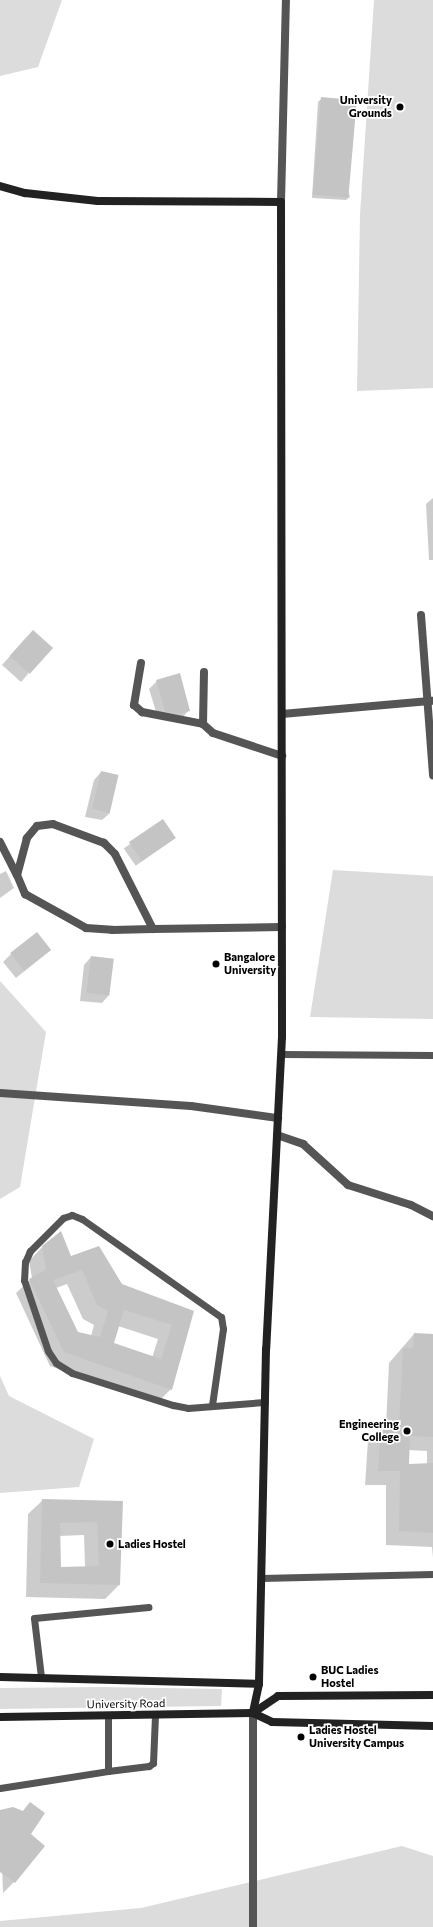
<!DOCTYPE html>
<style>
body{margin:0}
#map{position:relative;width:433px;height:1927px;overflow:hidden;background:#fff;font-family:Commissioner,sans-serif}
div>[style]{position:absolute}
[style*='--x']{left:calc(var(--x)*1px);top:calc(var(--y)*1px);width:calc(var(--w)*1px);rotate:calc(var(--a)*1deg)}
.green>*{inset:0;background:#dcdcdc}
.shadow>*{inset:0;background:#0003;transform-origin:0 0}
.building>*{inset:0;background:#c4c4c4;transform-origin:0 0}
.lane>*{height:7px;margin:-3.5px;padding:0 3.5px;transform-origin:3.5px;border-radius:3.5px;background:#555}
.street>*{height:8px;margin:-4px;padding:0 4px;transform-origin:4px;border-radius:4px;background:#555}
.secondary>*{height:8px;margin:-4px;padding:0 4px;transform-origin:4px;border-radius:4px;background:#222}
.dots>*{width:11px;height:11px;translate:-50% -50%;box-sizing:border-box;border:2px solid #fff;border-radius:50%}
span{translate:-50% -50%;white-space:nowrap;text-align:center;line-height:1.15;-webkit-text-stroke:3.5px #fff;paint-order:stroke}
.poi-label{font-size:11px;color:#000;font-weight:700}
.right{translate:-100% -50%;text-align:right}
.left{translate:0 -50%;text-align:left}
.street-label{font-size:11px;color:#000}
</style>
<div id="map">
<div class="green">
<div style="clip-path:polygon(0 0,62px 0,38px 67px,0 76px)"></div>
<div style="clip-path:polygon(374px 0,433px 0,433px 388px,357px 391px,360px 215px)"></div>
<div style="clip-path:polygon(333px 870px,433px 876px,433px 1019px,310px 1017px)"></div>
<div style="clip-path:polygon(0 981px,46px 1032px,20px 1187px,0 1199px)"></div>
<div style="clip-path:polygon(0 1376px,9px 1396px,94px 1439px,79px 1487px,0 1493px)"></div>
<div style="clip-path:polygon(0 1688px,102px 1687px,222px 1689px,221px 1706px,0 1709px)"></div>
<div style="clip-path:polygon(402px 1846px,433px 1856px,433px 1927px,0 1927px,0 1921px,141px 1908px)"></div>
</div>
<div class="shadow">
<div style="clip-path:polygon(322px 98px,350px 197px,346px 200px,312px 198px,318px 102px)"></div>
<div style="clip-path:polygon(433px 498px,433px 560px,429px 560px,426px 504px)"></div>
<div style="clip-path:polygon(25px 639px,28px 674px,21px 682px,2px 665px)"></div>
<div style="clip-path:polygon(157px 681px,189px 710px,182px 718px,158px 718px,149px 689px)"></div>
<div style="clip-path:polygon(101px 772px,110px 813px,102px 820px,85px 817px,94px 780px)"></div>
<div style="left:163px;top:821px;width:21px;height:48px;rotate:55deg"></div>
<div style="clip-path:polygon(6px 871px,14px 888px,0 898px,0 874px)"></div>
<div style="clip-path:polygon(50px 950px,16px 978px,3px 962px,11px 954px)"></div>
<div style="clip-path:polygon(91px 957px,109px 995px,102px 1003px,80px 1001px,84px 965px)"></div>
<div style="clip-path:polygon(evenodd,43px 1246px,122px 1285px,193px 1311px,171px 1389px,157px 1403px,50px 1366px,16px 1293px,32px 1278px,29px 1261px,43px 1246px,67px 1284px,83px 1319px,94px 1325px,91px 1336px,77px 1333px,56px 1288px,67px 1284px,43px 1246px,118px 1326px,158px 1339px,152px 1358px,113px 1344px,118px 1326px)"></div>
<div style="clip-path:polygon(evenodd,414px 1334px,433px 1335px,433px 1558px,432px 1547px,386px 1545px,386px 1485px,365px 1485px,368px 1440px,386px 1426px,389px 1363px,414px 1334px,408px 1450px,427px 1451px,427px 1464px,408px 1465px,408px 1450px)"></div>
<div style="clip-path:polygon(evenodd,43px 1500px,121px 1502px,119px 1585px,105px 1599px,26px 1597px,28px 1514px,43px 1500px,84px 1535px,85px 1567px,60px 1568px,59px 1536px,84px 1535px)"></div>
<div style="clip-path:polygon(30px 1803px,30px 1834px,14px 1882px,3px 1893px,0 1811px,22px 1812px)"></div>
</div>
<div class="building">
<div style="left:321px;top:97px;width:36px;height:98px;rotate:5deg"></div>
<div style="left:33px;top:630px;width:27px;height:35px;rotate:42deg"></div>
<div style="clip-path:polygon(180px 673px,190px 711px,180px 714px,165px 711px,156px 680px)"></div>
<div style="left:101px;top:771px;width:18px;height:39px;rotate:13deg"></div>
<div style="left:163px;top:819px;width:23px;height:41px;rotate:56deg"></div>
<div style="left:37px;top:932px;width:23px;height:34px;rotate:52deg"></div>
<div style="left:91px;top:956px;width:23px;height:37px;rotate:7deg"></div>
<div style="clip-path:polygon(evenodd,61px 1231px,71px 1256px,99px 1246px,122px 1284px,194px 1311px,172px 1390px,64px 1352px,29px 1279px,46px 1270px,42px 1246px,61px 1231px,82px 1270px,97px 1305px,108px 1311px,100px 1337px,78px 1332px,53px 1280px,82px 1270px,61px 1231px,124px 1310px,172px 1325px,161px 1359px,114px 1343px,124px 1310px)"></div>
<div style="clip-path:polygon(414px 1333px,433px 1334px,433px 1437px,410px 1436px,409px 1464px,433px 1463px,433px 1533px,399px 1531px,400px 1471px,378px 1471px,381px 1425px,399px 1426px,403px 1348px,413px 1348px)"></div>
<div style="clip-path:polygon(evenodd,42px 1499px,123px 1501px,120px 1585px,40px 1583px,42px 1499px,97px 1522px,99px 1566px,61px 1567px,60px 1523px,97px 1522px)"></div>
<div style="clip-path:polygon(30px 1802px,45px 1813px,31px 1834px,45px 1846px,15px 1883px,0 1872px,0 1810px,13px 1807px,23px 1811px)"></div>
</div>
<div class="lane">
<div style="--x:281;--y:1054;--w:152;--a:0.4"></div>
<div style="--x:212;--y:1405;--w:77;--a:-81.8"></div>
<div style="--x:223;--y:1329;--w:12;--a:-99"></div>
<div style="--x:221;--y:1317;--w:170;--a:-144.8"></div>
<div style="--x:82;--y:1219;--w:11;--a:-158"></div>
<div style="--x:72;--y:1215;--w:9;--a:162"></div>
<div style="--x:63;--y:1218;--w:47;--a:135"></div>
<div style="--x:30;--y:1251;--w:12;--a:114"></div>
<div style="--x:25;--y:1262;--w:18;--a:93"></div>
<div style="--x:24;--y:1280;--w:75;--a:71.3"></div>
<div style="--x:48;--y:1351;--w:14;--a:56"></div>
<div style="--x:56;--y:1363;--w:19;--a:32"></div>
<div style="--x:72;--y:1373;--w:106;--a:17.6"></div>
<div style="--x:173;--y:1405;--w:15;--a:11"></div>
<div style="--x:188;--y:1408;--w:77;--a:-4.5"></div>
<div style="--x:261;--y:1578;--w:172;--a:-1.3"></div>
<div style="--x:41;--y:1677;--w:59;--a:-96.8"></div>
<div style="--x:34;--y:1618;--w:115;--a:-5.5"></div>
<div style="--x:108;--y:1716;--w:55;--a:90"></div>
<div style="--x:108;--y:1771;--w:41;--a:-7"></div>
<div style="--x:149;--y:1766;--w:5;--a:-37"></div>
<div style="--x:153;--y:1763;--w:48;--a:-87.6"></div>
<div style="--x:0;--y:1788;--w:109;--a:-8.9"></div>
</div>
<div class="street">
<div style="--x:281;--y:202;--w:202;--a:-88.6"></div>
<div style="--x:421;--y:615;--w:161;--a:85.7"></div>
<div style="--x:141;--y:663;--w:43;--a:99.5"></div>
<div style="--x:134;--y:705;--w:11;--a:41"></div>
<div style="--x:142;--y:712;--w:62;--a:11.1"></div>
<div style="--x:203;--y:724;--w:13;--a:42"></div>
<div style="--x:213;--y:733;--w:73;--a:18.4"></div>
<div style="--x:282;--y:714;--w:151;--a:-5"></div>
<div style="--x:203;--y:724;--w:52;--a:-88.9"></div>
<div style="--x:0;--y:842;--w:37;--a:63"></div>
<div style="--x:153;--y:929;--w:84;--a:-116.9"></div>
<div style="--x:115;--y:854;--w:16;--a:-135"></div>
<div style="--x:104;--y:843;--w:54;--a:-159.6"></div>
<div style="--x:53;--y:824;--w:16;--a:173"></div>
<div style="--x:37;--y:826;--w:16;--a:130"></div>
<div style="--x:27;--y:838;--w:38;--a:105"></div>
<div style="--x:17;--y:875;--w:21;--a:67"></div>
<div style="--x:25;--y:894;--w:70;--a:29.1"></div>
<div style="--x:86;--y:928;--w:26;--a:4"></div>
<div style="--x:112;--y:930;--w:41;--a:-1.4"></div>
<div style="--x:153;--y:929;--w:129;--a:-0.9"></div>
<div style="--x:0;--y:1093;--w:191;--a:3.9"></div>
<div style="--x:191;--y:1106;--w:88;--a:7.9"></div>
<div style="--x:277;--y:1135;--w:28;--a:19"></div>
<div style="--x:303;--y:1144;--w:61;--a:42.3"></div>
<div style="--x:348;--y:1185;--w:66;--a:17.6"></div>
<div style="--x:411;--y:1205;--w:25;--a:27"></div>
<div style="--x:253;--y:1713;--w:214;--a:90"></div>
</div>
<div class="secondary">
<div style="--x:0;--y:186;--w:26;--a:16"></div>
<div style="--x:25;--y:193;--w:73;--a:6.3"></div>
<div style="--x:98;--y:201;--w:183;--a:0.3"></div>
<div style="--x:281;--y:202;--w:835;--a:89.93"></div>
<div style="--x:282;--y:1037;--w:312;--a:92.9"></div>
<div style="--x:266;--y:1349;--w:335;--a:91.2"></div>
<div style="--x:259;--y:1684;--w:30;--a:102"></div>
<div style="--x:0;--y:1677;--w:259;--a:1.5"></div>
<div style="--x:253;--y:1713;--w:30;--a:-34"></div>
<div style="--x:278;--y:1696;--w:155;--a:-0.4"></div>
<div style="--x:0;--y:1717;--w:253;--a:-0.9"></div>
<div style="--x:253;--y:1713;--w:21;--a:25"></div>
<div style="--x:272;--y:1722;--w:161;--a:1.4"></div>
</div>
<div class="dots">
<div style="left:400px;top:107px;background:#000"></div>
<div style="left:216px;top:964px;background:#000"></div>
<div style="left:407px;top:1431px;background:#000"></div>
<div style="left:110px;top:1544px;background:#000"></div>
<div style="left:313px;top:1677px;background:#000"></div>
<div style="left:301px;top:1737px;background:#000"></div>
</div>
<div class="poi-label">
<span class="right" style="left:392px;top:107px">University<br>Grounds</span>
<span class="left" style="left:224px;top:964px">Bangalore<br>University</span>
<span class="right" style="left:399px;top:1431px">Engineering<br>College</span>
<span class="left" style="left:118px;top:1544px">Ladies Hostel</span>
<span class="left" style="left:321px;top:1677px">BUC Ladies<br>Hostel</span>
<span class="left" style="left:309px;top:1737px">Ladies Hostel<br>University Campus</span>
</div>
<div class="street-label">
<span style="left:126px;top:1704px;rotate:-1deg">University Road</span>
</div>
</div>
